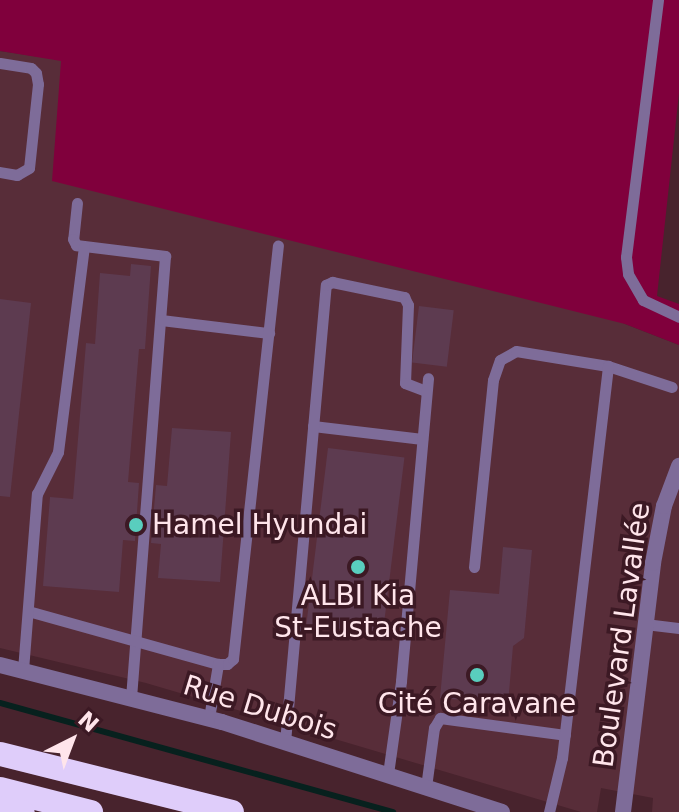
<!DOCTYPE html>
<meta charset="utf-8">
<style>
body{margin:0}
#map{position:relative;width:679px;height:812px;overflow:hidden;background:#48232d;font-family:"DejaVu Sans",sans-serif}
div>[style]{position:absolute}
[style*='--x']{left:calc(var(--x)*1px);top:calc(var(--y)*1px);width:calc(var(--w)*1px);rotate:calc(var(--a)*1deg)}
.built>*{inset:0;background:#582d39}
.green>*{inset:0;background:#80003c}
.stream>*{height:6px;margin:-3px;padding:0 3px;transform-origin:3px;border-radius:3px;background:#07211e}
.building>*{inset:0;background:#5d3b50;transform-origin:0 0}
.service>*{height:11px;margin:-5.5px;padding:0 5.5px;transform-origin:5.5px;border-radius:5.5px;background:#7e6c99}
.minor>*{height:16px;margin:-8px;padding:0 8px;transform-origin:8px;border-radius:8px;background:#7e6c99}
.tertiary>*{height:16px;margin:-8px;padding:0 8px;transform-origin:8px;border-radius:8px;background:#7e6c99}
.motorway>*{height:24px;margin:-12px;padding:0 12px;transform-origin:12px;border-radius:12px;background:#dfcdfa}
.dots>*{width:22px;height:22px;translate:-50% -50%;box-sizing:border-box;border:4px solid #3c1924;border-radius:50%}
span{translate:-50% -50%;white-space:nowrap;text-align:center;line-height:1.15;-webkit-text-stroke:7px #3c1924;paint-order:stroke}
.poi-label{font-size:28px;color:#ffe5eb}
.left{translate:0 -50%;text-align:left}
.street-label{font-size:28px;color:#ffe5eb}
.north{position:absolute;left:32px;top:700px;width:80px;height:80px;-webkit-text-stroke:6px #3c1924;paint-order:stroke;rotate:42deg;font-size:22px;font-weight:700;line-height:32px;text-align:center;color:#ffe5eb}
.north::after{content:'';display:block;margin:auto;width:28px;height:36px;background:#ffe5eb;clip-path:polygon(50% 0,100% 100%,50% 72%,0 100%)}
</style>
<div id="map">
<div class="built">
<div style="clip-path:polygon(0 51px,61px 60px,625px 324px,679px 345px,679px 812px,652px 812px,653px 798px,601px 788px,597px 812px,581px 812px,146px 683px,0 648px)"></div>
</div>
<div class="green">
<div style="clip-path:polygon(0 0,679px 0,679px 93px,657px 296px,679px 304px,679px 345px,625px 324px,52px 181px,61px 61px,0 51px)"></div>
</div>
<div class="stream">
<div style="--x:0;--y:703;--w:408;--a:15.5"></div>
</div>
<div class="building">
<div style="clip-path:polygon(131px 264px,151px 266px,145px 349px,139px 349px,128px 482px,139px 483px,135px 541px,123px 540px,119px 592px,43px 586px,50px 497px,73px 499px,86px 343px,95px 344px,100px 273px,130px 276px)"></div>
<div style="clip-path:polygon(0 299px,31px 303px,10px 497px,0 496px)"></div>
<div style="left:419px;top:306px;width:35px;height:57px;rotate:7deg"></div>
<div style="clip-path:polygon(172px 428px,231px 432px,220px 582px,158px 578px,161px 544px,151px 543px,156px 485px,167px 486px)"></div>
<div style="left:328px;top:448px;width:77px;height:178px;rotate:7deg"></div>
<div style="clip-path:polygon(503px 547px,532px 550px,524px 638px,513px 646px,508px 704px,440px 698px,450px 590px,499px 594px)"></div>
</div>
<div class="service">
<div style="--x:658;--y:0;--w:259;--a:97.1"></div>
<div style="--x:626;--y:257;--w:17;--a:83"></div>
<div style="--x:628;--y:274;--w:30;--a:60"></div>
<div style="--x:643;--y:300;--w:40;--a:25"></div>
<div style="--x:0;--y:63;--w:31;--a:9"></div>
<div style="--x:31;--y:68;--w:7;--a:45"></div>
<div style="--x:36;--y:73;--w:11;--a:80"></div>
<div style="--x:38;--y:84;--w:84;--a:96.1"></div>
<div style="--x:29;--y:168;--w:14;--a:150"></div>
<div style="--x:17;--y:175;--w:17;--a:-170"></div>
<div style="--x:77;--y:203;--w:36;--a:96"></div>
<div style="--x:73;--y:239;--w:7;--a:63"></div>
<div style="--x:76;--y:245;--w:90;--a:7"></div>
<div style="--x:165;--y:256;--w:443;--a:94.4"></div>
<div style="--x:161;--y:320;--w:109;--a:6.9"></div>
<div style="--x:313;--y:426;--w:110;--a:6.8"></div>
<div style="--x:474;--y:567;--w:188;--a:-84.2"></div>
<div style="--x:493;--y:380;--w:21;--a:-71"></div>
<div style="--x:500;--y:360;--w:18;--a:-29"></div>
<div style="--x:516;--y:351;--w:93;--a:9.3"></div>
<div style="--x:608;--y:366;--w:67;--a:18.2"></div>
<div style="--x:28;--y:611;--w:197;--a:15.6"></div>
<div style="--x:218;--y:664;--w:9;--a:0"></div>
<div style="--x:227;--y:664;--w:8;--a:-40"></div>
<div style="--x:233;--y:659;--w:416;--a:-83.8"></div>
<div style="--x:645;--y:624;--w:34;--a:7"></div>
<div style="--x:23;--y:670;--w:177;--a:-85.5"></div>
<div style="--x:37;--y:494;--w:47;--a:-63.4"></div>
<div style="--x:58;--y:452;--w:207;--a:-82.8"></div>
<div style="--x:209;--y:718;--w:55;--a:-80.5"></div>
<div style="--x:285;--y:742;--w:459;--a:-84.9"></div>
<div style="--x:326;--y:285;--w:7;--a:-27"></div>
<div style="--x:332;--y:282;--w:74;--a:11.8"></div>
<div style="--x:404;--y:297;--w:9;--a:63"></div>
<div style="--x:408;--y:305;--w:78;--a:92.2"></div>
<div style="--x:405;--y:383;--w:22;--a:21"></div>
<div style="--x:388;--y:774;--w:94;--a:-82"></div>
<div style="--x:401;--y:681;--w:304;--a:-84.9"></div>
<div style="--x:426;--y:787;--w:60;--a:-82.3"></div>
<div style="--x:434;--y:728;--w:12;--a:-59"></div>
<div style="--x:440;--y:718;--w:126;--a:7.7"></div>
<div style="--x:549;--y:812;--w:56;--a:-76.5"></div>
<div style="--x:562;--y:758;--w:395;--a:-83.3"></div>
</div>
<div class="minor">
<div style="--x:623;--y:812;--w:251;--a:-83.1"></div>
<div style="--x:653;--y:563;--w:58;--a:-79.1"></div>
<div style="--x:664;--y:506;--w:43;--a:-69.4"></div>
</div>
<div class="tertiary">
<div style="--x:0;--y:665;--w:229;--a:14.4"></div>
<div style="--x:222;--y:722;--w:294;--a:17.8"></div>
</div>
<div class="motorway">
<div style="--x:0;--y:754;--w:239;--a:14"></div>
<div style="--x:0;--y:789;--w:94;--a:14.2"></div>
<div style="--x:0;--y:808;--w:23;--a:10"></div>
</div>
<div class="dots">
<div style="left:136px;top:525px;background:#59cebe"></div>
<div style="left:358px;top:567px;background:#59cebe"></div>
<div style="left:477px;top:675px;background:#59cebe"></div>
</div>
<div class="poi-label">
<span class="left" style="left:152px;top:525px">Hamel Hyundai</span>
<span style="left:358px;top:612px">ALBI Kia<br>St-Eustache</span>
<span style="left:477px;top:704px">Cité Caravane</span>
</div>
<div class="street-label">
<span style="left:622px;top:635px;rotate:-82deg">Boulevard Lavallée</span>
<span style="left:260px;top:708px;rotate:17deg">Rue Dubois</span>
</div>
<div class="north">N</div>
</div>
